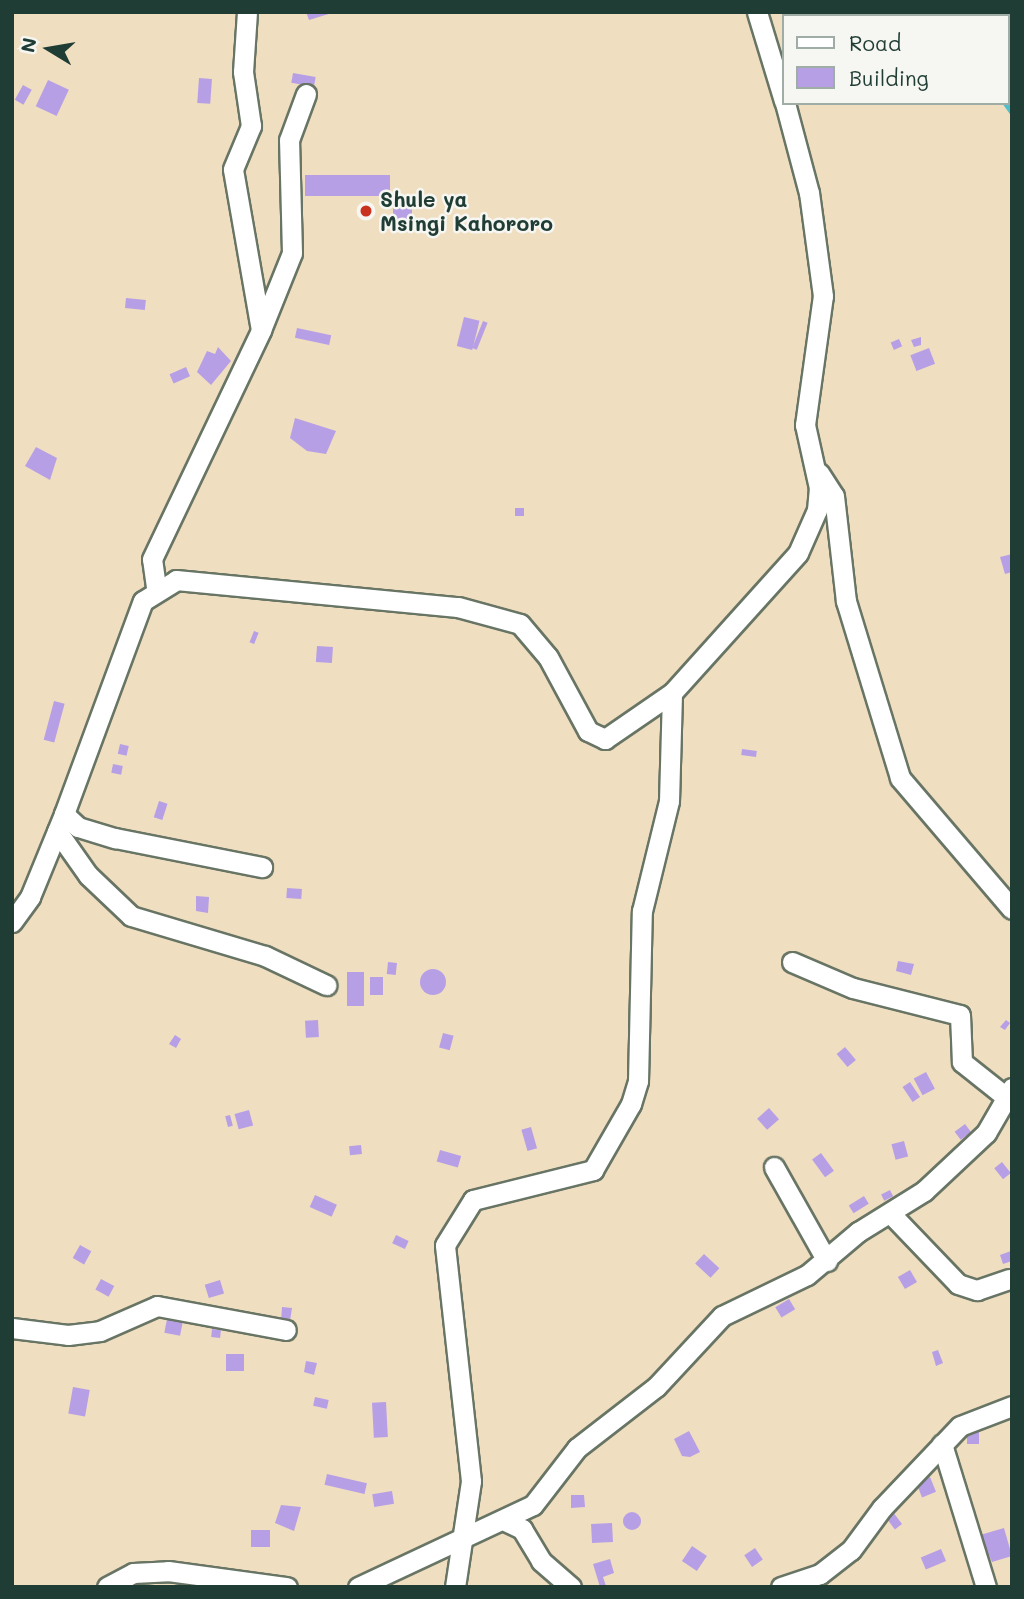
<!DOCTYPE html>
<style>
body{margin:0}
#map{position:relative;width:1024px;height:1599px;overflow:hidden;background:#f0dec0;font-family:Mali,sans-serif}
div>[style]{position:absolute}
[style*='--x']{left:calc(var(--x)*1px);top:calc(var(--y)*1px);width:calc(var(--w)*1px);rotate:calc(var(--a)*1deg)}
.water>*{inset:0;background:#51beca}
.building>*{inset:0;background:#b79fe6;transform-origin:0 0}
.round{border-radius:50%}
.roads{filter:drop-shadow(2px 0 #687565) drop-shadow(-2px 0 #687565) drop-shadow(0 2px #687565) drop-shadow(0 -2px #687565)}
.minor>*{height:19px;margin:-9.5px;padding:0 9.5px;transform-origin:9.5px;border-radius:9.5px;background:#fff}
.dots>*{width:19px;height:19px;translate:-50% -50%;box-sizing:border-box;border:4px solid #f6f6f2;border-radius:50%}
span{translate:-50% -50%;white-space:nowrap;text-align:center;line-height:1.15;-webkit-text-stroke:5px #f6f6f2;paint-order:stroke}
.poi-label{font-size:21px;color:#1f3d34;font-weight:700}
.left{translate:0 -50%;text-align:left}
.frame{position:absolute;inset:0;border:14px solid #1f3d34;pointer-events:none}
.legend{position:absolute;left:782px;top:14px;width:228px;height:91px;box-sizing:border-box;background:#f6f6f2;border:2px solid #a0aca6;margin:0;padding:9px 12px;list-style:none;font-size:21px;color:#1f3d34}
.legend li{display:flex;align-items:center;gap:14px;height:35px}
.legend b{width:35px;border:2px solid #a0aca6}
.north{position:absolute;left:14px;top:14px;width:70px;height:70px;-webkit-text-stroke:5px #f6f6f2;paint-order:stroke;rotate:281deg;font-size:19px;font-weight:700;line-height:28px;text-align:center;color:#1f3d34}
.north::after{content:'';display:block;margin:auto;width:24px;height:32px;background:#1f3d34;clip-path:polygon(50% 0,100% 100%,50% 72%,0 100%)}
</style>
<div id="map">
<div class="water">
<div style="clip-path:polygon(955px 12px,1012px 12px,1012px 117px,1002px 103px,1008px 103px,1008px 16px)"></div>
</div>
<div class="building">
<div style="clip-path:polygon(306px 12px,332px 12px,332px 13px,309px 20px)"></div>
<div style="left:293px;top:73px;width:23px;height:10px;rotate:10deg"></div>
<div style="left:199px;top:78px;width:13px;height:25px;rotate:4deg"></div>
<div style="left:48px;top:80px;width:23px;height:29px;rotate:25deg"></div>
<div style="left:23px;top:85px;width:10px;height:17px;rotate:29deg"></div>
<div style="left:390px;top:175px;width:21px;height:85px;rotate:90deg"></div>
<div style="left:393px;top:197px;width:19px;height:31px"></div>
<div style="left:126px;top:298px;width:20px;height:10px;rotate:6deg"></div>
<div style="left:464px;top:317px;width:16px;height:30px;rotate:14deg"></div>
<div style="left:483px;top:321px;width:5px;height:29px;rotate:22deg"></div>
<div style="left:297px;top:328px;width:35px;height:10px;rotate:12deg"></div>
<div style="clip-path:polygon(921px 337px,921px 345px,914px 347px,911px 340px)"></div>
<div style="left:899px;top:339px;width:8px;height:9px;rotate:67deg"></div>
<div style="clip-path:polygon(218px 347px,231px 361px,211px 385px,197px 372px,207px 351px,215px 354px)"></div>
<div style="left:929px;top:348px;width:17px;height:20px;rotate:69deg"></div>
<div style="left:186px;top:367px;width:10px;height:18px;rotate:66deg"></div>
<div style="clip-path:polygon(295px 418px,336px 431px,326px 454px,307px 451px,290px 438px)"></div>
<div style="clip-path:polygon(36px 447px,57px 458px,50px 480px,25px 466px)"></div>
<div style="left:515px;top:508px;width:9px;height:8px"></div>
<div style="clip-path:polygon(1012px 554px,1012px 572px,1005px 574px,1000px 557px)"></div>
<div style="left:254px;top:631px;width:5px;height:12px;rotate:22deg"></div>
<div style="left:317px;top:646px;width:16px;height:16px;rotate:4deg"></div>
<div style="left:54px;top:701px;width:11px;height:40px;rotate:15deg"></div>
<div style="left:120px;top:744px;width:9px;height:10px;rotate:13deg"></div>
<div style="left:742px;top:749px;width:15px;height:6px;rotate:8deg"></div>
<div style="left:113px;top:764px;width:10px;height:9px;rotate:11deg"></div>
<div style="left:159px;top:801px;width:9px;height:17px;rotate:18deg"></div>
<div style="left:287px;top:888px;width:15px;height:10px;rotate:4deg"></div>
<div style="clip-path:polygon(196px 896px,209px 897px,208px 913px,196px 911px)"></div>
<div style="clip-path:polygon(898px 961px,914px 964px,911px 975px,896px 971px)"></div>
<div style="left:388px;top:962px;width:9px;height:12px;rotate:6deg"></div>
<div class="round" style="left:420px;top:969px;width:26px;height:26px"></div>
<div style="left:347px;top:972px;width:17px;height:34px"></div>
<div style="left:370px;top:977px;width:13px;height:18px"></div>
<div style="left:318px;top:1020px;width:17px;height:13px;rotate:87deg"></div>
<div style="clip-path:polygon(1006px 1020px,1010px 1023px,1005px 1030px,1000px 1027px)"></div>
<div style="left:443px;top:1033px;width:11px;height:15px;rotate:15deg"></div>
<div style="clip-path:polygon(175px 1035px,181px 1039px,176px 1048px,169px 1044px)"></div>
<div style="left:845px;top:1047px;width:17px;height:11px;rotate:50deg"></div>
<div style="left:926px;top:1072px;width:19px;height:14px;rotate:62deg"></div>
<div style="left:910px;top:1082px;width:18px;height:9px;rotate:56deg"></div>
<div style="left:769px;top:1108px;width:15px;height:16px;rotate:48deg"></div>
<div style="left:249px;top:1110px;width:16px;height:15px;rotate:75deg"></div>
<div style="left:230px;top:1115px;width:11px;height:5px;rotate:75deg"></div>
<div style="left:965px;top:1124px;width:10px;height:13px;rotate:53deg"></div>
<div style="left:531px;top:1127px;width:22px;height:10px;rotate:74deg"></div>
<div style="left:904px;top:1141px;width:16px;height:13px;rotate:75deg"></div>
<div style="left:361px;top:1145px;width:9px;height:12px;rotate:84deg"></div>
<div style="left:440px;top:1150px;width:22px;height:12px;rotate:16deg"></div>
<div style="left:821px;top:1153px;width:22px;height:11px;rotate:54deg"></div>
<div style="left:1002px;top:1162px;width:14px;height:10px;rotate:51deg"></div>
<div style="left:890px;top:1190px;width:7px;height:10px;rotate:63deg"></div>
<div style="left:315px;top:1195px;width:24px;height:13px;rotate:24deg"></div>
<div style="left:864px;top:1196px;width:9px;height:18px;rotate:58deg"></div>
<div style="left:396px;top:1235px;width:14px;height:9px;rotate:25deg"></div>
<div style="left:80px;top:1245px;width:13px;height:15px;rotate:29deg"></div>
<div style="clip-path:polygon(1011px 1251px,1012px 1261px,1003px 1264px,1000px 1255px)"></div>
<div style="left:704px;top:1254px;width:21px;height:13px;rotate:43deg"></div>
<div style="left:910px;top:1270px;width:14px;height:14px;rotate:60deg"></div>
<div style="left:101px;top:1279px;width:15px;height:12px;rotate:28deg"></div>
<div style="left:220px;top:1280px;width:14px;height:16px;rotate:73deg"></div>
<div style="left:789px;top:1299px;width:12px;height:16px;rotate:59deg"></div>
<div style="clip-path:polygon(282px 1307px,292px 1308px,290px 1321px,281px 1321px)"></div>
<div style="left:167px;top:1319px;width:16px;height:14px;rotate:11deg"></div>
<div style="left:212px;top:1329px;width:9px;height:8px;rotate:6deg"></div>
<div style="clip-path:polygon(938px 1350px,943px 1363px,936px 1366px,932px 1352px)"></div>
<div style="left:226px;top:1354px;width:18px;height:17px"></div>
<div style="clip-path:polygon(306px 1361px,317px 1363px,314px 1375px,304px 1372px)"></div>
<div style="left:73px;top:1387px;width:17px;height:27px;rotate:10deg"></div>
<div style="left:315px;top:1397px;width:14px;height:9px;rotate:12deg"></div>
<div style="left:386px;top:1402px;width:35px;height:14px;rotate:87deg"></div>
<div style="clip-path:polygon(689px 1431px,700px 1452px,690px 1457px,682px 1456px,674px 1439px)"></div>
<div style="left:967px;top:1432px;width:12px;height:12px"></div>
<div style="left:327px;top:1474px;width:41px;height:11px;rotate:13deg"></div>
<div style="left:930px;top:1477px;width:16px;height:15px;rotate:68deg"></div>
<div style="left:392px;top:1491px;width:13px;height:20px;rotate:81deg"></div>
<div style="clip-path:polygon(571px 1495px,584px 1495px,585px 1507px,571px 1508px)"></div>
<div style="clip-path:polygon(281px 1505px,301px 1507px,294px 1531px,275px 1523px)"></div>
<div style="left:890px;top:1508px;width:20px;height:9px;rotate:53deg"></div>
<div class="round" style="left:623px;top:1512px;width:18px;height:18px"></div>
<div style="left:612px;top:1523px;width:19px;height:21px;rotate:87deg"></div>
<div style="clip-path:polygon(1004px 1528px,1012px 1556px,992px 1562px,980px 1535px)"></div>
<div style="left:251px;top:1530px;width:19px;height:17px"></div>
<div style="left:692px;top:1546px;width:18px;height:18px;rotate:34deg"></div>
<div style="left:755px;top:1548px;width:14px;height:13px;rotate:56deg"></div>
<div style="left:941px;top:1549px;width:13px;height:22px;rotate:67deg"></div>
<div style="clip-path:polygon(610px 1559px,614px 1573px,603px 1577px,606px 1586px,600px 1587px,593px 1564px)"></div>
</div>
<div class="roads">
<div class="minor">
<div style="--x:757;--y:12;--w:93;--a:73.1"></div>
<div style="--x:261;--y:330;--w:83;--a:-68.1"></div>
<div style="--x:292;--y:253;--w:113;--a:-91.5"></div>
<div style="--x:289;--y:140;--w:49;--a:-69.7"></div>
<div style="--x:819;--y:473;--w:27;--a:57"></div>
<div style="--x:834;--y:496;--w:106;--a:83.5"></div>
<div style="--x:846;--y:601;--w:185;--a:73"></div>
<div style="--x:900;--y:778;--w:172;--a:49.5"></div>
<div style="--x:156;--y:587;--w:28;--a:-98"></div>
<div style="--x:152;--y:559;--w:254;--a:-64.5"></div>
<div style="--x:261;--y:330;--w:163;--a:-99.9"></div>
<div style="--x:233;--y:169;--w:47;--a:-67.3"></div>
<div style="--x:251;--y:126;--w:55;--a:-98.4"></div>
<div style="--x:243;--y:72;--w:60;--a:-86.2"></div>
<div style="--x:64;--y:814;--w:19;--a:43"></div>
<div style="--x:78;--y:827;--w:39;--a:17"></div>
<div style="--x:115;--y:838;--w:150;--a:11.2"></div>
<div style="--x:57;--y:831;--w:54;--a:54.8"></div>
<div style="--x:88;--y:875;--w:59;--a:43.6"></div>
<div style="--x:131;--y:916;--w:140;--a:16.6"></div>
<div style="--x:265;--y:956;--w:68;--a:25.4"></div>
<div style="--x:12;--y:922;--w:31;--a:-54"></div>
<div style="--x:30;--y:897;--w:90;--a:-67.7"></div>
<div style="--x:64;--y:814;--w:227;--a:-69.7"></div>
<div style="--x:143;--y:601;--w:39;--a:-32"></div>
<div style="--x:176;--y:580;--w:283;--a:5.5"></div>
<div style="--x:458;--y:607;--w:64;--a:15.3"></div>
<div style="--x:520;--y:624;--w:43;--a:49.7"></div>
<div style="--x:548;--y:657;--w:84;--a:61.6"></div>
<div style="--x:588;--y:731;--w:19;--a:25"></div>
<div style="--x:605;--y:739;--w:81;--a:-34.5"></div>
<div style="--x:672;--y:693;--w:188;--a:-48"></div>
<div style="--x:798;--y:553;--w:47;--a:-66.2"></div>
<div style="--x:817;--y:510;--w:22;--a:-85"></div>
<div style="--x:819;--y:488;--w:65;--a:-102.5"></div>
<div style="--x:805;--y:425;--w:130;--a:-82.1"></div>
<div style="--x:823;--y:296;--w:104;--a:-97.7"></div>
<div style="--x:809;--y:193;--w:93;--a:-104.9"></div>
<div style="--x:792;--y:962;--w:66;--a:23.1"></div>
<div style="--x:853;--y:988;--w:110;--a:14.2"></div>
<div style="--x:960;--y:1015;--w:47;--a:87.6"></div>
<div style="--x:962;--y:1062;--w:56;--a:38.5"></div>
<div style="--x:774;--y:1167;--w:108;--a:60.6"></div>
<div style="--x:890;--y:1213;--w:98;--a:46.2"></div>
<div style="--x:958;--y:1284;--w:20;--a:18"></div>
<div style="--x:977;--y:1290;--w:34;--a:-19"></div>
<div style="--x:12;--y:1328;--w:56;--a:7.1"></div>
<div style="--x:68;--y:1335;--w:32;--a:-7"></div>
<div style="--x:100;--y:1331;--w:62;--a:-23.7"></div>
<div style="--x:157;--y:1306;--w:131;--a:10.5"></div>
<div style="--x:942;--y:1444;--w:150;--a:72.9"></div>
<div style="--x:507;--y:1522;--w:17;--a:25"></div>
<div style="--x:522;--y:1529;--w:37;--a:59"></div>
<div style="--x:541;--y:1561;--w:40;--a:41"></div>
<div style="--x:107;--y:1587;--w:30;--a:-28"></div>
<div style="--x:133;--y:1573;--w:35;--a:-3"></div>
<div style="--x:168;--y:1571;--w:120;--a:7.7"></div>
<div style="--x:358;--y:1587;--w:193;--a:-25.1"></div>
<div style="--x:533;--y:1505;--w:72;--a:-52.3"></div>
<div style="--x:577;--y:1448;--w:100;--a:-37.7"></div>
<div style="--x:656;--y:1387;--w:97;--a:-47.1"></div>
<div style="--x:722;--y:1316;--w:94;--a:-25.8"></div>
<div style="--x:807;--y:1275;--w:67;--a:-40.1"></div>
<div style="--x:858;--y:1232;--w:78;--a:-31.8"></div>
<div style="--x:924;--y:1191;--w:85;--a:-43.1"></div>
<div style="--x:986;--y:1133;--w:52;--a:-60"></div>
<div style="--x:455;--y:1587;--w:107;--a:-81.4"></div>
<div style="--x:471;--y:1481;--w:237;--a:-96.3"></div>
<div style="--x:445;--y:1245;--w:53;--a:-58.1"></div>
<div style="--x:473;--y:1200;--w:124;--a:-14"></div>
<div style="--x:593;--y:1170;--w:76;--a:-60.1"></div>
<div style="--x:631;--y:1104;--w:24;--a:-73"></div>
<div style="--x:638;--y:1081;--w:170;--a:-88.7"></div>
<div style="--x:642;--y:911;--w:113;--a:-76.2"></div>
<div style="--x:669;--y:801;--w:108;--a:-88.4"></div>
<div style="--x:781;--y:1587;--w:41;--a:-18.4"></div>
<div style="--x:820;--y:1574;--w:39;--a:-38"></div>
<div style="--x:851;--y:1550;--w:52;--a:-53.6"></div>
<div style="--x:882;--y:1508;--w:113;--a:-46.4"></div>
<div style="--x:960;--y:1426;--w:56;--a:-21"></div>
</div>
</div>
<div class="dots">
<div style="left:366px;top:211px;background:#c8321e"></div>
</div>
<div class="poi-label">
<span class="left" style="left:380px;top:211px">Shule ya<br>Msingi Kahororo</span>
</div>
<div class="frame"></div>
<ul class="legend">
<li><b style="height:9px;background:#fff"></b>Road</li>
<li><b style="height:19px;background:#b79fe6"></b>Building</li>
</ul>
<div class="north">N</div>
</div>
